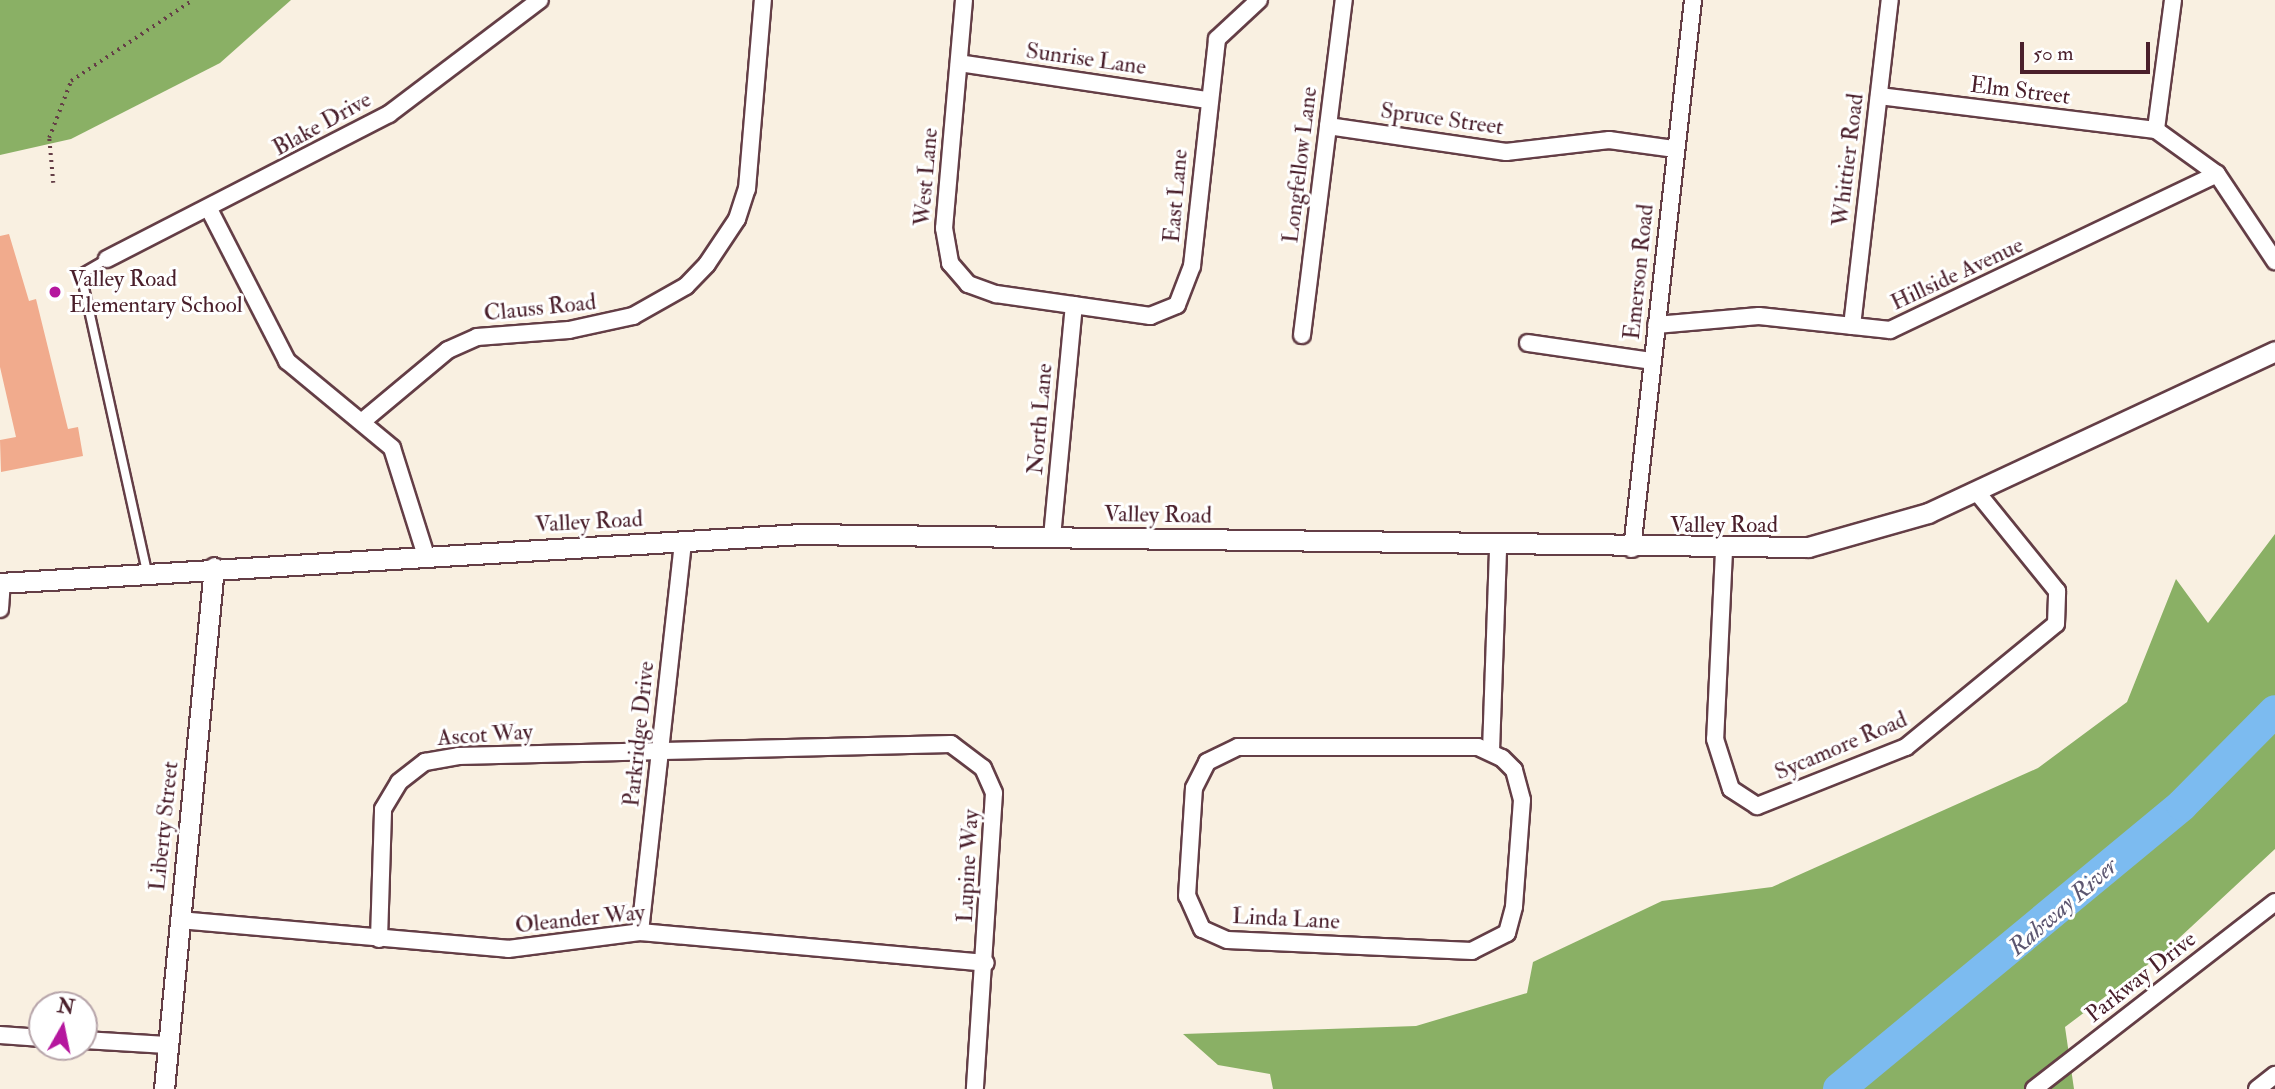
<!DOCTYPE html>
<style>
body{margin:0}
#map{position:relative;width:2275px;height:1089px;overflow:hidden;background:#f9f0e1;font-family:"IM FELL Double Pica",serif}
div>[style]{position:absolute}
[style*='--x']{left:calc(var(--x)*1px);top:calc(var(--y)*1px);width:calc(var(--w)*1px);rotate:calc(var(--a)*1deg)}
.forest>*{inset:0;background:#8ab065}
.river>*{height:32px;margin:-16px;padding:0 16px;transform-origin:16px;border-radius:16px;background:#7cbbf0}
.building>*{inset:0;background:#f1ab8d}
.path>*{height:3.5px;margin-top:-1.75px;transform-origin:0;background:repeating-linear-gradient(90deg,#643e46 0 2px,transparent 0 7px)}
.roads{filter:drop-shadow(2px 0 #643e46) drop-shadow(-2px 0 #643e46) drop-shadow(0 2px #643e46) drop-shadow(0 -2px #643e46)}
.service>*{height:8px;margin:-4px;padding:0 4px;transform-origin:4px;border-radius:4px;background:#fff}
.minor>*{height:16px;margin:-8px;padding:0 8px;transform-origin:8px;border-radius:8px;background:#fff}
.tertiary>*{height:19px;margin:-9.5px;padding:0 9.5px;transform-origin:9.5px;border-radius:9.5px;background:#fff}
.dots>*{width:19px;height:19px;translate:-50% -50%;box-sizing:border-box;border:4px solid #fff;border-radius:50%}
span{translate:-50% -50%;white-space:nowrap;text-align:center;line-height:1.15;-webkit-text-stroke:6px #fff;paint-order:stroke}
.street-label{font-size:23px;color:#4a1f2b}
.poi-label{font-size:23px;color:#4a1f2b}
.left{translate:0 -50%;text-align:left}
.water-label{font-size:24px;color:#5c5670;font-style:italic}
.north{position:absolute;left:28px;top:991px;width:70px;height:70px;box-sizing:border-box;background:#fff;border:2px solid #b7a5aa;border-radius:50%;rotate:9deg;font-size:19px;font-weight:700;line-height:28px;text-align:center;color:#4a1f2b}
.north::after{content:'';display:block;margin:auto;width:24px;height:32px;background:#b5179e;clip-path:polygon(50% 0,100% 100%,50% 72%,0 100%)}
.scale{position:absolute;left:2020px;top:42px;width:130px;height:32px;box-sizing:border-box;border:4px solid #4a1f2b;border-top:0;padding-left:9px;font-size:21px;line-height:24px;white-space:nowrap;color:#4a1f2b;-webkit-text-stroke:5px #fff;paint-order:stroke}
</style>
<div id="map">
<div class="forest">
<div style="clip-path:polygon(0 0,291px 0,220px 63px,71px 139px,0 155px)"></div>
<div style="clip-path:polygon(2275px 534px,2275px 849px,2163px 953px,2065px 1027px,2074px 1089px,1273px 1089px,1270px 1074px,1218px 1065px,1183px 1034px,1416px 1026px,1527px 993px,1533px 962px,1662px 901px,1772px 887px,2038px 768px,2127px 702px,2176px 579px,2208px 623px)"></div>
</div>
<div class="river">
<div style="--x:1839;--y:1089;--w:445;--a:-39.6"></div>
<div style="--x:2182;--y:805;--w:132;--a:-45.3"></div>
</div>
<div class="building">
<div style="clip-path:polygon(9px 234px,29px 301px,36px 299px,68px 429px,78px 427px,83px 456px,1px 472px,0 440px,16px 437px,0 367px,0 236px)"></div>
</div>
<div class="path">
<div style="--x:53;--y:183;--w:45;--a:-95.1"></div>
<div style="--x:49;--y:138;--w:61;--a:-68.9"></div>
<div style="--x:71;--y:81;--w:146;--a:-33.6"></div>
</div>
<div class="roads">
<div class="service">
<div style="--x:107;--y:259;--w:30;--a:150"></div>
<div style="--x:81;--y:274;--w:304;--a:77.5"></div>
</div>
<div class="minor">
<div style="--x:964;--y:0;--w:229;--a:95"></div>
<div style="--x:944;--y:228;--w:36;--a:80"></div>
<div style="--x:950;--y:263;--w:28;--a:49"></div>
<div style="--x:968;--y:284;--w:30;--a:20"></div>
<div style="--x:996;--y:294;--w:156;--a:8.1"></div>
<div style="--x:1150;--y:316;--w:29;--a:-22"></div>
<div style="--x:1177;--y:305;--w:42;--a:-69"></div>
<div style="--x:1192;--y:266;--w:228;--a:-83.7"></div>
<div style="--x:1217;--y:39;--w:57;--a:-42.9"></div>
<div style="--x:2173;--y:0;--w:131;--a:97.5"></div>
<div style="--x:2156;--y:130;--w:75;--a:35.8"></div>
<div style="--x:2217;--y:174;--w:105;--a:56.3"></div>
<div style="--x:959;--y:63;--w:252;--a:8.5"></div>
<div style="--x:1879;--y:96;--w:279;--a:7"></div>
<div style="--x:1328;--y:126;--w:180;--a:8.3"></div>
<div style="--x:1506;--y:152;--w:104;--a:-6.6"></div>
<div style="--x:1609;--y:140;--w:67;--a:7.8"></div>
<div style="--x:210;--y:211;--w:169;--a:62.8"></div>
<div style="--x:287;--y:361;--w:136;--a:39.6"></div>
<div style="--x:392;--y:448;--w:113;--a:72.5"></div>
<div style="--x:107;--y:259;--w:317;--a:-27.2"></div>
<div style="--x:389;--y:114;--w:189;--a:-37.1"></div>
<div style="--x:1656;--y:325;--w:103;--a:-5"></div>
<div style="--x:1759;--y:316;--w:132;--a:6.1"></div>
<div style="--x:1890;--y:330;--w:362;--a:-25.5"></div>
<div style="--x:1852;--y:326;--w:328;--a:-83.4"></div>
<div style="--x:1302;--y:335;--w:338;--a:-82.9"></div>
<div style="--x:1528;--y:343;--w:125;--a:8.3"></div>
<div style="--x:364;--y:420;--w:109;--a:-39.8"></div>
<div style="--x:448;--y:350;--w:32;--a:-24"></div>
<div style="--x:477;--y:337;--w:92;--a:-4.4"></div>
<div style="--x:569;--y:330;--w:66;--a:-12.3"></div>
<div style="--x:633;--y:316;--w:61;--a:-29.5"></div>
<div style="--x:686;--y:286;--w:30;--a:-46"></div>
<div style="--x:707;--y:264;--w:54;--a:-56.3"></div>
<div style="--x:737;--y:219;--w:32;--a:-72"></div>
<div style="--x:747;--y:189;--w:190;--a:-85.2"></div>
<div style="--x:1052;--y:537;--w:233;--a:-84.6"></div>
<div style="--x:1632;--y:549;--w:552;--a:-83.66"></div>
<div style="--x:1724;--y:551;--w:188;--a:92.7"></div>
<div style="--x:1715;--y:739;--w:52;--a:72.3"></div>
<div style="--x:1731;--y:789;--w:31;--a:33"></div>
<div style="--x:1757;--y:806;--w:160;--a:-21.6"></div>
<div style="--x:1906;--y:747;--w:194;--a:-39.4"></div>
<div style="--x:2056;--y:624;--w:33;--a:-88"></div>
<div style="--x:2057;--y:591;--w:129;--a:-129"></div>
<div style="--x:0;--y:609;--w:26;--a:-86"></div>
<div style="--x:1238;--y:747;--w:240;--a:0"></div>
<div style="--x:1478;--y:747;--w:26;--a:25"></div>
<div style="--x:1502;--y:758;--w:17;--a:45"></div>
<div style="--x:1514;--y:770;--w:31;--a:75"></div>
<div style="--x:1522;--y:800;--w:107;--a:94.3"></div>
<div style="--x:1514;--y:907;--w:27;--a:105"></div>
<div style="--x:1507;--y:933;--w:39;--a:153"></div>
<div style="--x:1472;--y:951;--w:245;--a:-177.4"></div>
<div style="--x:1227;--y:940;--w:27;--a:-156"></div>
<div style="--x:1202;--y:929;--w:36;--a:-114"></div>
<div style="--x:1187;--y:896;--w:108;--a:-86.3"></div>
<div style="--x:1194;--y:788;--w:29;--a:-63"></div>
<div style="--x:1207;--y:762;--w:34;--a:-26"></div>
<div style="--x:1491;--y:751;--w:205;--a:-88"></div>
<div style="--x:179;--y:920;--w:330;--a:5"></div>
<div style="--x:508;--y:949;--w:133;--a:-7.3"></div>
<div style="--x:640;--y:932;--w:347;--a:5.1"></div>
<div style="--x:640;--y:932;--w:393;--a:-83.7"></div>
<div style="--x:379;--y:939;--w:130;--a:-88.2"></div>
<div style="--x:383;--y:809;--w:31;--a:-59"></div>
<div style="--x:399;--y:782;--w:33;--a:-38"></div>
<div style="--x:425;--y:762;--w:34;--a:-10"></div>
<div style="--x:458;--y:756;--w:493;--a:-1.4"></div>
<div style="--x:951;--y:744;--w:40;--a:37"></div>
<div style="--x:983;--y:768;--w:27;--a:66"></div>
<div style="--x:994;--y:793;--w:297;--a:93.7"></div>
<div style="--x:0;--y:1035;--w:42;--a:4.1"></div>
<div style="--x:84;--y:1040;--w:83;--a:3.4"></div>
<div style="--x:2034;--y:1089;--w:305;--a:-37.8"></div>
<div style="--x:2257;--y:1089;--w:23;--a:-38"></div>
</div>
<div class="tertiary">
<div style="--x:0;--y:583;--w:801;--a:-3.5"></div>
<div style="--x:800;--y:534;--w:1008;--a:0.74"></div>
<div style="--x:1808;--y:547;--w:125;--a:-15.8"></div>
<div style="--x:1928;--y:513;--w:383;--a:-25"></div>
<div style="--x:164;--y:1089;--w:524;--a:-84.53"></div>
</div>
</div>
<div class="dots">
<div style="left:55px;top:292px;background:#b5179e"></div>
</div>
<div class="street-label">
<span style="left:1086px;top:59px;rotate:8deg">Sunrise Lane</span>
<span style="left:2020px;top:91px;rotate:7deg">Elm Street</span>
<span style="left:1442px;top:119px;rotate:8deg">Spruce Street</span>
<span style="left:322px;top:124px;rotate:-29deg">Blake Drive</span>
<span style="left:1848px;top:160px;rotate:-83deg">Whittier Road</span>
<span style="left:1300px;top:165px;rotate:-83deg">Longfellow Lane</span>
<span style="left:926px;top:177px;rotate:-85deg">West Lane</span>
<span style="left:1176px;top:196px;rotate:-85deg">East Lane</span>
<span style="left:1639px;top:272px;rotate:-84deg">Emerson Road</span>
<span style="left:1957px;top:274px;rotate:-25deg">Hillside Avenue</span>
<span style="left:540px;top:308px;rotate:-6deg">Clauss Road</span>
<span style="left:1040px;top:419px;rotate:-85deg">North Lane</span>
<span style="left:1158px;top:515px;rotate:1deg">Valley Road</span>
<span style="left:589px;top:522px;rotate:-3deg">Valley Road</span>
<span style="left:1724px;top:525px">Valley Road</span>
<span style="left:639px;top:734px;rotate:-84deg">Parkridge Drive</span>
<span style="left:485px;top:735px;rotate:-4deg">Ascot Way</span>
<span style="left:1841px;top:746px;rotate:-23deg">Sycamore Road</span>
<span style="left:164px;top:826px;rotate:-84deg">Liberty Street</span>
<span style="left:968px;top:866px;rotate:-87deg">Lupine Way</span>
<span style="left:580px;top:919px;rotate:-6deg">Oleander Way</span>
<span style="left:1286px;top:919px;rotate:3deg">Linda Lane</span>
<span style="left:2141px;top:977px;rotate:-38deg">Parkway Drive</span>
</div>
<div class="poi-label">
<span class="left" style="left:69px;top:292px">Valley Road<br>Elementary School</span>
</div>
<div class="water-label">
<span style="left:2063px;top:907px;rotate:-41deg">Rahway River</span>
</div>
<div class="north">N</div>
<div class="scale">50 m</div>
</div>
